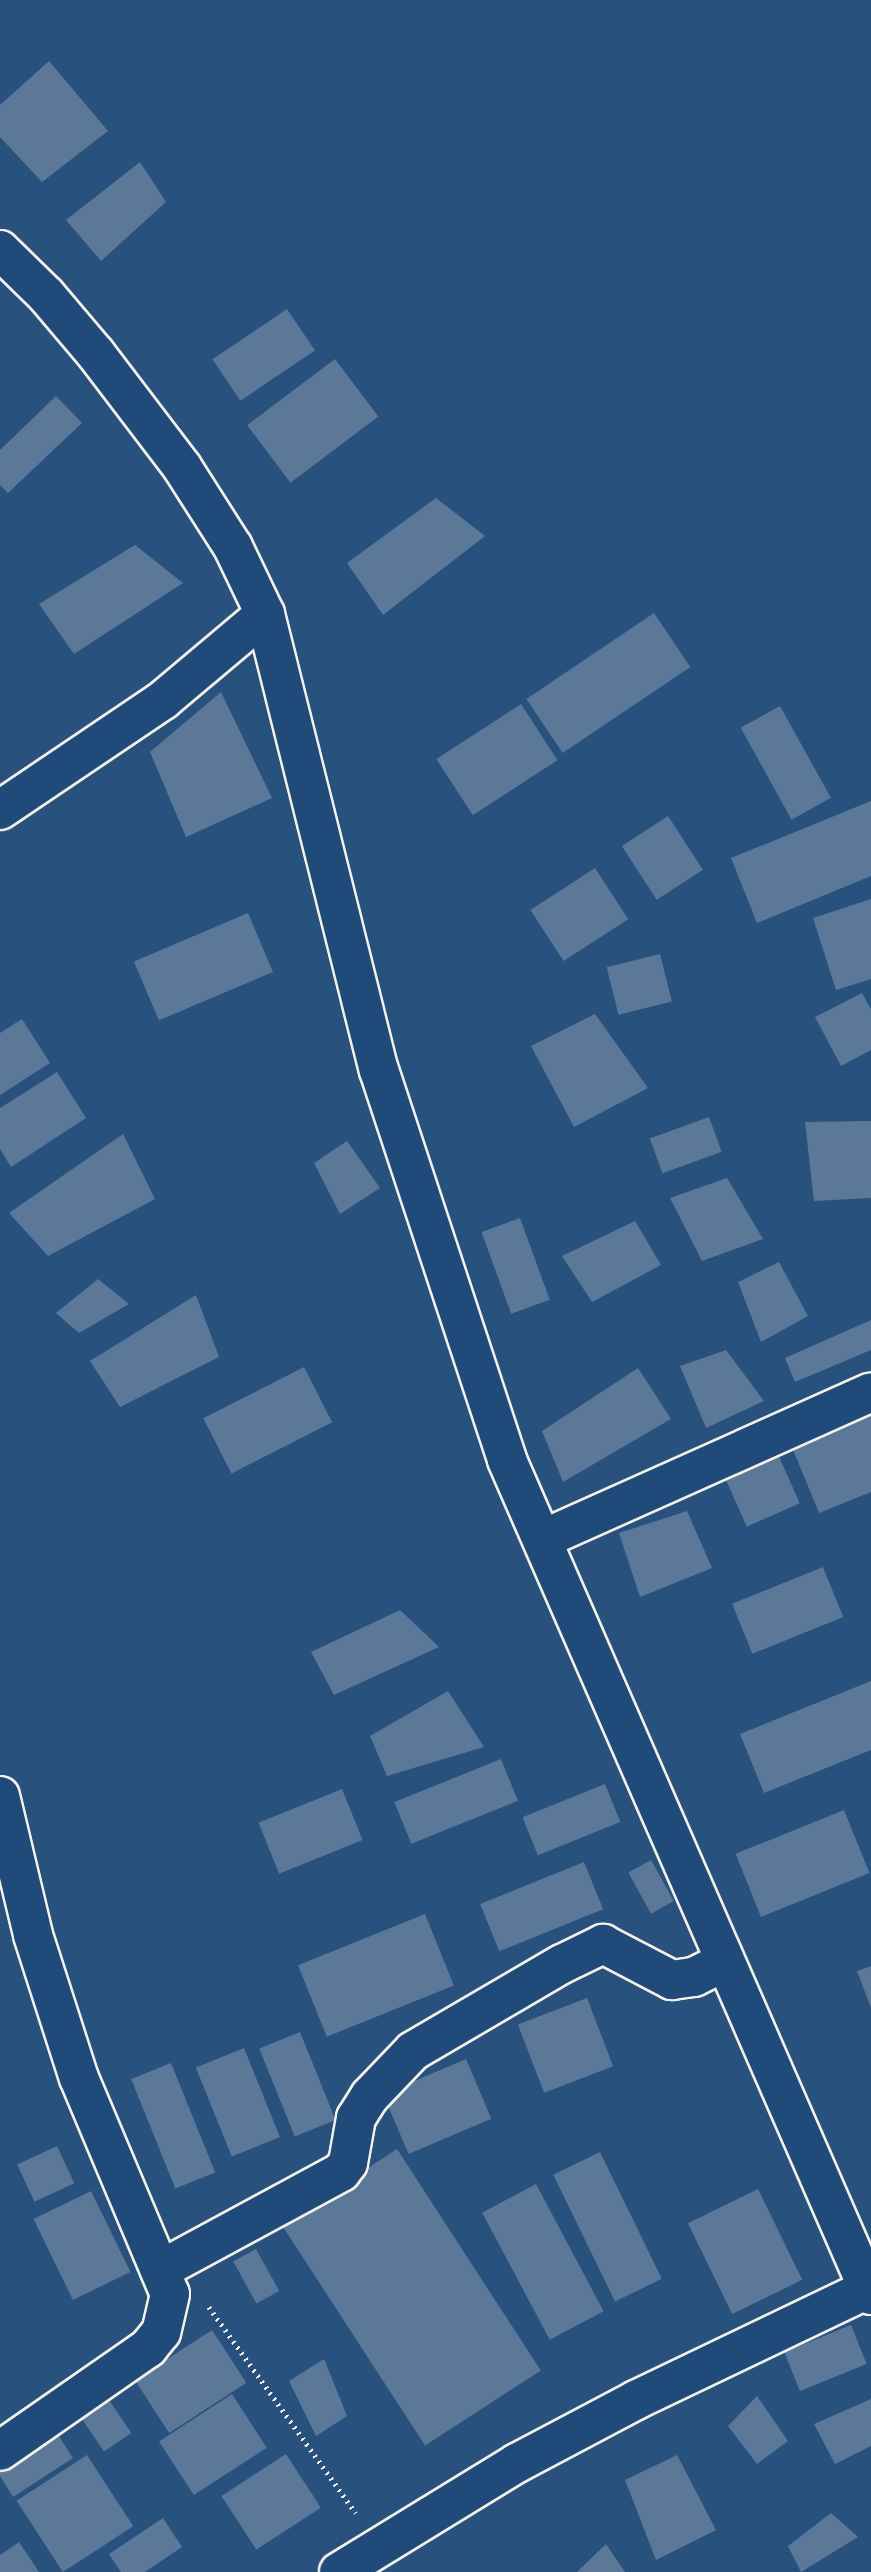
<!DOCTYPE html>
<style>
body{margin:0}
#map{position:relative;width:871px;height:2572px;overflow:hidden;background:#28517e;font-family:"Comic Neue",sans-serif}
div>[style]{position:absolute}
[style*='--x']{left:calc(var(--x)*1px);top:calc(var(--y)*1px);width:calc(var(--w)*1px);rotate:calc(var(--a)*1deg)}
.building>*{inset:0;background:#5b7899;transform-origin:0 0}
.path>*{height:4.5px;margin-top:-2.25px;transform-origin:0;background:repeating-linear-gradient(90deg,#f4f1e8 0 2px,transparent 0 7px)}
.roads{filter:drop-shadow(2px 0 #f4f1e8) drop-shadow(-2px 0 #f4f1e8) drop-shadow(0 2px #f4f1e8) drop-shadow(0 -2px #f4f1e8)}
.minor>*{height:38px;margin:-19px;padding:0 19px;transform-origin:19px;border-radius:19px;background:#1f4a7a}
span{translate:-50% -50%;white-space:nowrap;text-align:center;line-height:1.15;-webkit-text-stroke:6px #1f4a7a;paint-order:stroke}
</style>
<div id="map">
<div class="building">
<div style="clip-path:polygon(49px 61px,108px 131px,42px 182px,0 137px,0 105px)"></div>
<div style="clip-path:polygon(140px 162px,166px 202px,101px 261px,66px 220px)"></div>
<div style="left:287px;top:309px;width:50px;height:90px;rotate:56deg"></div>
<div style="left:335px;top:359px;width:72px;height:110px;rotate:53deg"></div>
<div style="clip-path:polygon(56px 396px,82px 423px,8px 493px,0 485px,0 450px)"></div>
<div style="clip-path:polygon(436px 498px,485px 536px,383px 615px,347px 563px)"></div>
<div style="clip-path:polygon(135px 545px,183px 583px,74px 654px,39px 604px)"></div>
<div style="left:654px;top:613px;width:65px;height:154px;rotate:56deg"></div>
<div style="clip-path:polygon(221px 692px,272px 798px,186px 837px,150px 752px)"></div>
<div style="left:521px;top:704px;width:67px;height:101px;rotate:57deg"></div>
<div style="left:780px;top:706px;width:105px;height:45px;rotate:61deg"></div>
<div style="clip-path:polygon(871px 801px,871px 876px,757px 923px,731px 858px)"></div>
<div style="left:668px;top:816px;width:64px;height:55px;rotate:57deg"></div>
<div style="left:595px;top:868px;width:61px;height:77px;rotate:57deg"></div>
<div style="clip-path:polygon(871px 899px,871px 979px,836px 990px,813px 918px)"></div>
<div style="left:248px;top:913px;width:64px;height:124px;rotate:67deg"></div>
<div style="left:660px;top:954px;width:49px;height:55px;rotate:76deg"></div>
<div style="clip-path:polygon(862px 993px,871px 1009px,871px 1050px,841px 1066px,815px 1017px)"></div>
<div style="clip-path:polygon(595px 1014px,648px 1088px,574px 1127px,531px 1046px)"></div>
<div style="clip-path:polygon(22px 1019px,50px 1063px,0 1095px,0 1033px)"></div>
<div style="clip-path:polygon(57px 1072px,86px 1118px,11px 1167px,0 1149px,0 1108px)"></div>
<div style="left:709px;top:1117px;width:37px;height:63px;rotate:70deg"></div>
<div style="clip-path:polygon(871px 1121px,871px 1198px,814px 1201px,805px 1122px)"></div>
<div style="clip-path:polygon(123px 1134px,155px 1199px,48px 1256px,9px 1213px)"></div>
<div style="clip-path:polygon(347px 1141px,380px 1188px,340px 1214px,314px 1163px)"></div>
<div style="clip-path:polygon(727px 1178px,763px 1239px,702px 1261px,670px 1198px)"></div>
<div style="left:520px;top:1218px;width:87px;height:41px;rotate:70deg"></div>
<div style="clip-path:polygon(635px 1221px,661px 1265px,592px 1302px,562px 1256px)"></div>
<div style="clip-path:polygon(779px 1262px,808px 1316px,761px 1342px,738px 1282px)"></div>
<div style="clip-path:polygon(98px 1279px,129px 1304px,79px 1333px,56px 1313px)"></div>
<div style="clip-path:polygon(196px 1295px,219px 1357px,120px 1407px,90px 1361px)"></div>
<div style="clip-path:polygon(871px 1320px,871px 1350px,795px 1382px,785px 1358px)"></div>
<div style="clip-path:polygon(726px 1350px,764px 1401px,706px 1428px,680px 1366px)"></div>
<div style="left:304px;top:1367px;width:62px;height:113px;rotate:63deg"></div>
<div style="clip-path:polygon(638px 1368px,671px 1419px,563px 1482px,542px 1431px)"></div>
<div style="clip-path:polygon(871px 1407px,871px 1492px,819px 1513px,789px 1440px)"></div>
<div style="left:777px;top:1452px;width:56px;height:58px;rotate:66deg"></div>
<div style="clip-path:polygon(687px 1511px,712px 1568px,640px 1597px,619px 1533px)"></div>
<div style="left:823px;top:1567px;width:54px;height:98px;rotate:68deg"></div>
<div style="clip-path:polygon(400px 1610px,439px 1647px,334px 1695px,311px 1652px)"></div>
<div style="clip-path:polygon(871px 1681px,871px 1750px,764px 1793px,740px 1734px)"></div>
<div style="clip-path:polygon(448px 1691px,484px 1747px,387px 1776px,370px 1736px)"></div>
<div style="left:501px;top:1759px;width:45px;height:115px;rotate:68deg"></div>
<div style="left:605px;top:1784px;width:41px;height:89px;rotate:68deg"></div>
<div style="left:342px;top:1789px;width:55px;height:90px;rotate:68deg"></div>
<div style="left:844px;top:1810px;width:68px;height:117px;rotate:68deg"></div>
<div style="left:651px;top:1860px;width:47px;height:26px;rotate:61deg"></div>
<div style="left:584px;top:1862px;width:51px;height:112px;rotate:68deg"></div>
<div style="left:425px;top:1914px;width:77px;height:137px;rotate:68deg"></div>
<div style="clip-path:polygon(871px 1966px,871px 2008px,857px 1971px)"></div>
<div style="left:587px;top:1998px;width:73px;height:74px;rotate:69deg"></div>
<div style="left:300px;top:2032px;width:95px;height:44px;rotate:68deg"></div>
<div style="left:244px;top:2048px;width:96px;height:52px;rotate:68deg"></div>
<div style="left:466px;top:2059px;width:65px;height:90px;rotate:67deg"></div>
<div style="left:171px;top:2063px;width:118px;height:43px;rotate:68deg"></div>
<div style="left:57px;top:2146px;width:41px;height:44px;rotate:65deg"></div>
<div style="left:397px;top:2149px;width:264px;height:138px;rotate:57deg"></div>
<div style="left:600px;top:2152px;width:141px;height:52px;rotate:64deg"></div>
<div style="left:536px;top:2184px;width:144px;height:61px;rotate:62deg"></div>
<div style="left:758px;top:2189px;width:101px;height:78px;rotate:64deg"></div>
<div style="left:91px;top:2191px;width:90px;height:64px;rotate:64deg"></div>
<div style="left:256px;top:2249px;width:48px;height:26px;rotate:61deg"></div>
<div style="left:851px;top:2325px;width:42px;height:72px;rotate:68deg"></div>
<div style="left:212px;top:2330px;width:63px;height:92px;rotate:57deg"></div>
<div style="clip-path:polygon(324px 2359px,347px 2416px,316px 2436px,289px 2381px)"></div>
<div style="left:105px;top:2394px;width:47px;height:33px;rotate:56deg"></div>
<div style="left:232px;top:2394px;width:64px;height:87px;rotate:57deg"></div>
<div style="clip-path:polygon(757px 2396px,788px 2441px,757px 2464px,728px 2426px)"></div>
<div style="clip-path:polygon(871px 2399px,871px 2446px,835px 2464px,814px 2424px)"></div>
<div style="clip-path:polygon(53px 2427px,73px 2458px,13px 2497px,0 2476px,0 2462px)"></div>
<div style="left:286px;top:2454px;width:64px;height:77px;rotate:57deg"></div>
<div style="left:87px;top:2455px;width:85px;height:84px;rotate:57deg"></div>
<div style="clip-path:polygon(677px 2455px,716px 2530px,656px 2560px,625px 2480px)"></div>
<div style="clip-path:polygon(831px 2513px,858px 2537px,801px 2572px,788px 2546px)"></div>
<div style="clip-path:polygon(163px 2518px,182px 2547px,145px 2572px,121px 2572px,109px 2554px)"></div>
<div style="clip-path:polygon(19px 2542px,39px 2572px,0 2572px,0 2555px)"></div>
<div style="clip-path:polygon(606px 2544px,625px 2572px,577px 2572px)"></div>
</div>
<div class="path">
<div style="--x:209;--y:2307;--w:253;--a:54.5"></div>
</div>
<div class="roads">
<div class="minor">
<div style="--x:0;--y:250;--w:64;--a:44.4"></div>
<div style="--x:46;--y:295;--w:77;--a:49.7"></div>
<div style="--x:96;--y:354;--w:142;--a:52.7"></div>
<div style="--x:182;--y:467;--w:95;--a:57.5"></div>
<div style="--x:233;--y:547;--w:74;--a:64.5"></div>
<div style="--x:265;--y:614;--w:470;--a:76"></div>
<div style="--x:379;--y:1070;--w:410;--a:71.8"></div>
<div style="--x:507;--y:1460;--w:911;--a:66.45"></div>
<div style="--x:0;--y:810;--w:197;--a:-34"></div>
<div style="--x:163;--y:700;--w:133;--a:-40.1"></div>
<div style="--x:543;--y:1539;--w:359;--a:-24.1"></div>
<div style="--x:0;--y:1796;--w:143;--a:76.6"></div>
<div style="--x:33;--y:1935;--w:150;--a:72.2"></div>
<div style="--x:79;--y:2078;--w:234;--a:67.2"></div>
<div style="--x:170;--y:2294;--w:39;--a:103"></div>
<div style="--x:161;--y:2332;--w:21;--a:129"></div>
<div style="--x:148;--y:2348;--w:180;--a:145.2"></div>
<div style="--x:160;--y:2270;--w:206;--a:-28.4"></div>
<div style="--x:341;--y:2172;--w:11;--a:-52"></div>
<div style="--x:348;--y:2163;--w:46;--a:-79.9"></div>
<div style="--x:356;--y:2118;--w:26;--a:-58"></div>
<div style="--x:370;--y:2096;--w:62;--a:-46.3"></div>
<div style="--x:413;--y:2051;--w:173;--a:-30.3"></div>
<div style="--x:562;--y:1964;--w:46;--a:-26"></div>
<div style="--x:603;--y:1944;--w:78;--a:27.6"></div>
<div style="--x:672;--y:1980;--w:22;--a:-8"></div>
<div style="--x:694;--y:1977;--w:34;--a:-27"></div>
<div style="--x:339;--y:2572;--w:209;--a:-31.5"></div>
<div style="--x:517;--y:2463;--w:135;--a:-27.9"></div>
<div style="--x:636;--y:2400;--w:257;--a:-25.6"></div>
</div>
</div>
</div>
